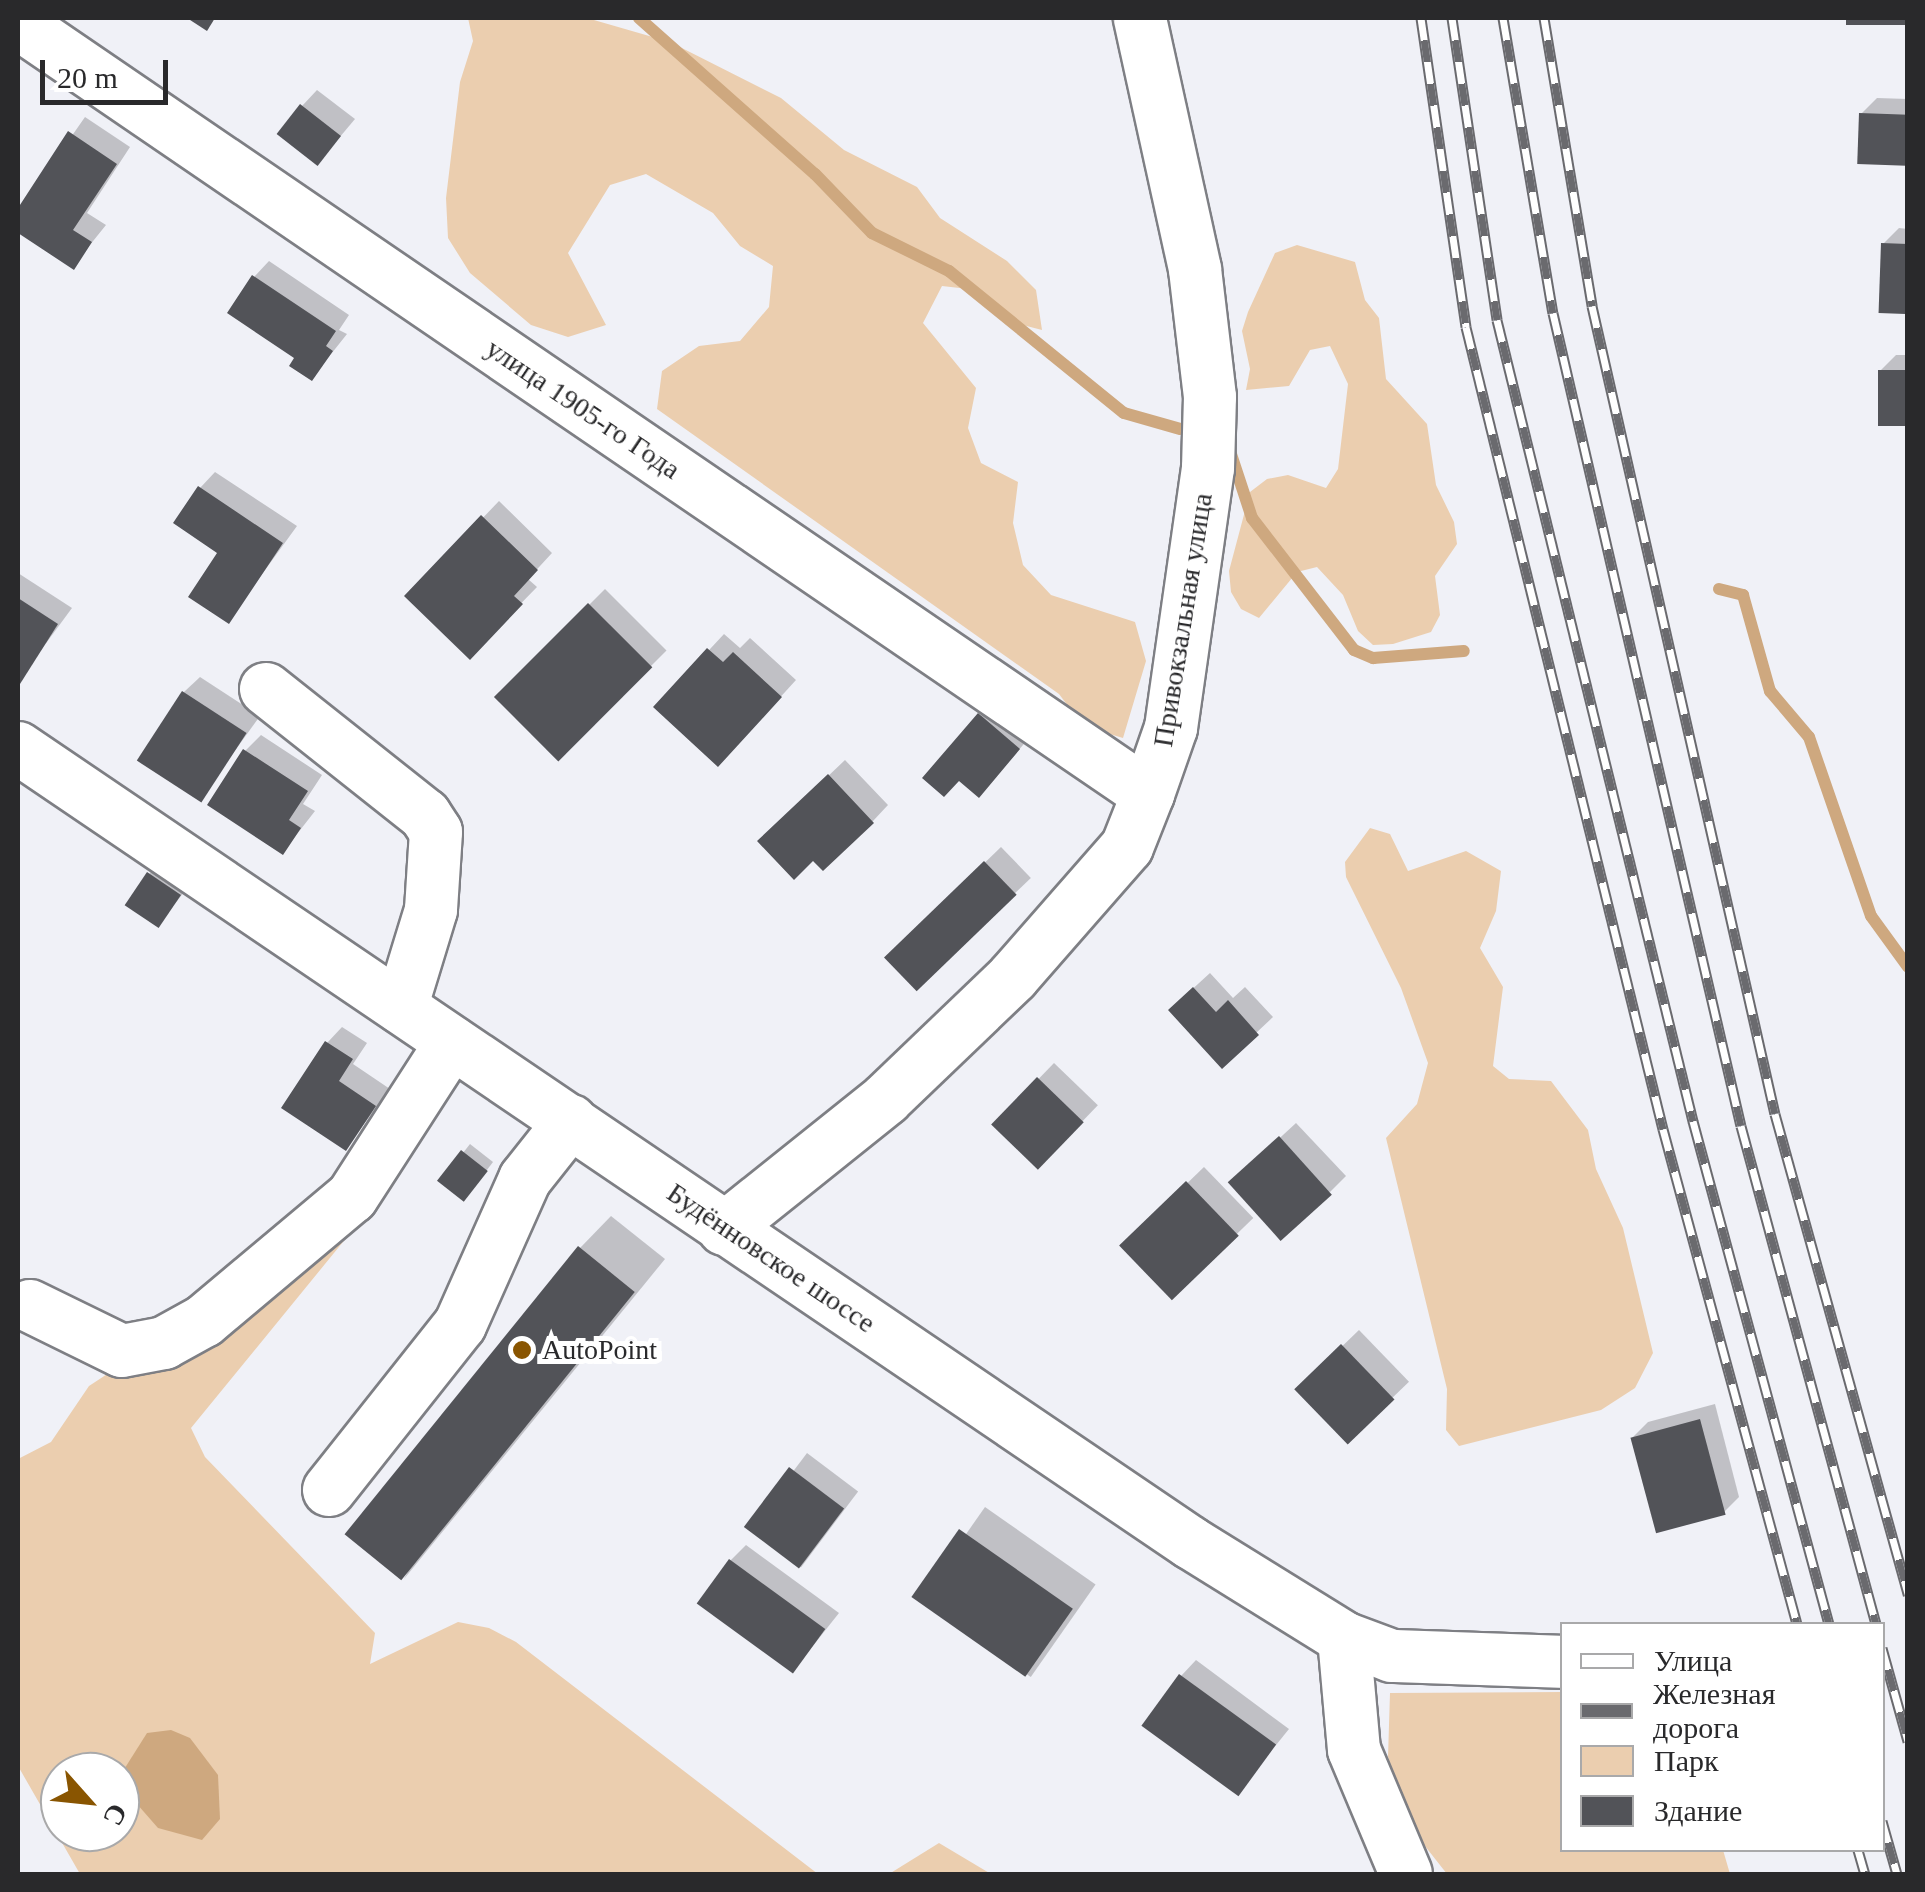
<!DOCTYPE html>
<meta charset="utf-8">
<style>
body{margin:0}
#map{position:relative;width:1925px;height:1892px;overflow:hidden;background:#f0f1f7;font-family:"Times New Roman",serif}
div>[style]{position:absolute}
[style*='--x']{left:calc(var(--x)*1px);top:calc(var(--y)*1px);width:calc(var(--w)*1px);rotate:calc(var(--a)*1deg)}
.green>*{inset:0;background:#ebceaf}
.water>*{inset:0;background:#cea87f}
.shadow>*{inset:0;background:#0003;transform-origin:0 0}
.stream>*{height:12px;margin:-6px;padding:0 6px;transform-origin:6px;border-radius:6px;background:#cea87f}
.building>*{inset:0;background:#525358;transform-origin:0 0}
.roads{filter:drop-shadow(2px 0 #7e7f84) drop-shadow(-2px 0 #7e7f84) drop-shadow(0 2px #7e7f84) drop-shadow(0 -2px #7e7f84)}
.minor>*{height:52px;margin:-26px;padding:0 26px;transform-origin:26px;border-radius:26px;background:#fff}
.rail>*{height:11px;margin-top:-5.5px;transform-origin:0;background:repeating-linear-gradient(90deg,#fff 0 22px,#6a6a6e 0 44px);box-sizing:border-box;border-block:2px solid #6a6a6e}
.dots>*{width:28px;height:28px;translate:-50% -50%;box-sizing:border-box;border:5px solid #fff;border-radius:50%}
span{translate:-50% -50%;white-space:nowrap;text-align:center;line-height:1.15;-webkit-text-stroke:10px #fff;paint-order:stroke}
.street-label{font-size:28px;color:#29292b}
.poi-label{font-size:28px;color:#29292b}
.left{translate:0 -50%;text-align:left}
.frame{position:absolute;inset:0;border:20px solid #29292b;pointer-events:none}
.legend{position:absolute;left:1560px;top:1622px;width:325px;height:230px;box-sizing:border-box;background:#fff;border:2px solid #a9a9aa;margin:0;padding:12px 18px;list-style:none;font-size:30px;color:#29292b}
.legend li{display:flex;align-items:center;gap:20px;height:50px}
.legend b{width:50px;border:2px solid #a9a9aa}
.north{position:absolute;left:40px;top:1752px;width:100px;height:100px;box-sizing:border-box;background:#fff;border:2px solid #a9a9aa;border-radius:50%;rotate:117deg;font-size:28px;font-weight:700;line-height:40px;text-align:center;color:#29292b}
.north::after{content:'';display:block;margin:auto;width:35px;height:45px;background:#895501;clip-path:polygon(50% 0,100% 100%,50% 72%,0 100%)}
.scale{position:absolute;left:40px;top:60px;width:128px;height:45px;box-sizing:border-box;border:5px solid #29292b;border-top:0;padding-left:12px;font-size:30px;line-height:35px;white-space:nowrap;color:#29292b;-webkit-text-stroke:8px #fff;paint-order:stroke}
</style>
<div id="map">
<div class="green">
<div style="clip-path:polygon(468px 18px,587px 18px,670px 42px,781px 98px,844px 150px,917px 187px,940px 218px,1007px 261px,1036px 290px,1042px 330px,1004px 320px,977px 290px,942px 286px,923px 323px,976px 388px,968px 428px,981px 463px,1018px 482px,1013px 523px,1023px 565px,1051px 595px,1135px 622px,1146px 661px,1123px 738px,1083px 726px,1059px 694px,657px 409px,662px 371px,699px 346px,740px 341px,769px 307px,773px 266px,740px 246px,713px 213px,646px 174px,610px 185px,568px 253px,606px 325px,568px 337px,531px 325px,470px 273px,448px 238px,446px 198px,460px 82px,473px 41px)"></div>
<div style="clip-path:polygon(1297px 245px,1355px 262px,1365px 300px,1379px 318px,1386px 379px,1427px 424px,1436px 485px,1454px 522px,1457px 544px,1435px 576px,1440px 615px,1431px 632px,1393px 644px,1373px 645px,1358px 631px,1343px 595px,1317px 567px,1297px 572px,1259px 618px,1241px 609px,1231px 592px,1229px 571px,1250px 492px,1267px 479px,1288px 475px,1326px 488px,1338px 469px,1348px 384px,1330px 346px,1310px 350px,1289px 386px,1246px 390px,1250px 369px,1242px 331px,1248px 312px,1275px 253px)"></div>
<div style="clip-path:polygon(1370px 828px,1390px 834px,1408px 871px,1466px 851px,1501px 871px,1496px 911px,1480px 948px,1503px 987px,1493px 1066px,1509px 1079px,1551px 1081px,1588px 1130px,1596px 1169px,1623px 1228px,1653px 1353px,1635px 1388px,1601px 1410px,1459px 1446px,1446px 1430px,1447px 1389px,1386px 1138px,1417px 1104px,1428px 1063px,1401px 988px,1346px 877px,1345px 862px)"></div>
<div style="clip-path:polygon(evenodd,383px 1193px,191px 1428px,205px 1457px,375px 1633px,370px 1664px,458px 1622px,489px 1628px,516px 1642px,818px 1874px,80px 1874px,18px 1766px,18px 1459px,51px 1442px,89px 1386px,383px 1193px,60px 1772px,120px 1772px,120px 1832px,60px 1832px,60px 1772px)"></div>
<div style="clip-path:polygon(1562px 1692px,1562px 1850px,1723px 1850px,1730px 1874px,1447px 1874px,1410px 1827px,1388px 1757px,1390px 1693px)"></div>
<div style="clip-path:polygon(939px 1843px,991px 1874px,889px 1874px)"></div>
</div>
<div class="water">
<div style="clip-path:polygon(171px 1730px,190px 1738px,218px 1775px,220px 1819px,202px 1840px,158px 1828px,130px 1796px,123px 1771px,147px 1733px)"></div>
</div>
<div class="shadow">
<div style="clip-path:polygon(317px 90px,355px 119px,318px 163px,302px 106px)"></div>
<div style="clip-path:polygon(1877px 98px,1908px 99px,1908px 164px,1861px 114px)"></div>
<div style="clip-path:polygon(85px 117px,130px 147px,87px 213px,106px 225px,73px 266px,18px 230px,18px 213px)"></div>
<div style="clip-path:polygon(1899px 228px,1908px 229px,1908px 312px,1883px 244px)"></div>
<div style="clip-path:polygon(269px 261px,349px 315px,339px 330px,347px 334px,312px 378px,254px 277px)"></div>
<div style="clip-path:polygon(1896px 355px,1908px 355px,1908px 425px,1880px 371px)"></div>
<div style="clip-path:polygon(215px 472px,297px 526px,228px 621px,221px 552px,200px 488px)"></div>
<div style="clip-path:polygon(499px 501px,552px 553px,528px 579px,537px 587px,470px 656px,408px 596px)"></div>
<div style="clip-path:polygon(18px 573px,72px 608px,19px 680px,18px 679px)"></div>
<div style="left:605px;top:589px;width:87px;height:153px;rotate:45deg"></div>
<div style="clip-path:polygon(724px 634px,740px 648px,750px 638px,796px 680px,734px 748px,656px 707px)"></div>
<div style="clip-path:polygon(200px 677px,260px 716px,200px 799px,184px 692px)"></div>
<div style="clip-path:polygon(996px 699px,1034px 732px,994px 779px,925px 778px)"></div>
<div style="clip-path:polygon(261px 735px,322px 775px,303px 804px,315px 811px,283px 852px,245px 751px)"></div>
<div style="clip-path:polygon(845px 760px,888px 805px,873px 821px,823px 868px,813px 858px,760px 841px)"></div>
<div style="left:1001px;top:847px;width:43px;height:158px;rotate:46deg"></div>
<div style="clip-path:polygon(165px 858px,195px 878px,159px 924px,149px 874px)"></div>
<div style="clip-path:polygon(1210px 973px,1233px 998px,1245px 987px,1273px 1017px,1222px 1065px,1187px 994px)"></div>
<div style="clip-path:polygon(342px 1027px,367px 1043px,353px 1064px,390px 1089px,346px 1148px,327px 1043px)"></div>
<div style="left:1054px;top:1063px;width:61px;height:86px;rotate:44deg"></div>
<div style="clip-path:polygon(1296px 1123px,1346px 1176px,1330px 1192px,1247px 1168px)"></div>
<div style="clip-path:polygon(470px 1144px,493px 1162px,471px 1191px,441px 1181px)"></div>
<div style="left:1204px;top:1167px;width:71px;height:113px;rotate:46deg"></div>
<div style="clip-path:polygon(611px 1216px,665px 1259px,404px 1579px,580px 1248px)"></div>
<div style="left:1359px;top:1330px;width:72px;height:85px;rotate:46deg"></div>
<div style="clip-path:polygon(1715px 1404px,1739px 1497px,1723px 1513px,1632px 1438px,1648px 1422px)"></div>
<div style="left:807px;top:1453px;width:64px;height:95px;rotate:37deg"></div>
<div style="left:985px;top:1507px;width:135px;height:113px;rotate:35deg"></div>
<div style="clip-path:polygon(746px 1545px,839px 1613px,793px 1671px,730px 1561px)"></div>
<div style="clip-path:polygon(1196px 1660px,1289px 1729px,1237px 1793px,1181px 1676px)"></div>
</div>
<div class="stream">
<div style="--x:639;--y:18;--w:235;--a:41.6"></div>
<div style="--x:815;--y:174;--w:82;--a:46"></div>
<div style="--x:872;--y:233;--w:86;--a:26.3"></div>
<div style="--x:949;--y:271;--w:225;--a:39.1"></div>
<div style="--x:1124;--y:413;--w:58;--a:15.9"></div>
<div style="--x:1229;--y:448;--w:74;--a:71.8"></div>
<div style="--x:1252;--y:518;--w:167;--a:52.3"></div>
<div style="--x:1354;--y:650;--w:21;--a:23"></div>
<div style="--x:1373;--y:658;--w:91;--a:-4.4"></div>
<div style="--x:1719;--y:589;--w:25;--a:14"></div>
<div style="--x:1743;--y:595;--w:100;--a:74.3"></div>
<div style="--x:1770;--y:691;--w:60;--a:49.7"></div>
<div style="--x:1809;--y:737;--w:189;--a:70.9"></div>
<div style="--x:1871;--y:916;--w:63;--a:54"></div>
</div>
<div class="building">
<div style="clip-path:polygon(187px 18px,215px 18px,207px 31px)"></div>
<div style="left:1846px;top:18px;width:60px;height:7px"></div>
<div style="left:300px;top:104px;width:52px;height:38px;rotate:38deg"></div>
<div style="left:1859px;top:113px;width:49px;height:51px;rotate:2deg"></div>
<div style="clip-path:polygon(68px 131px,117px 164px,73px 230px,92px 242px,74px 270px,18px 233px,18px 208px)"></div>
<div style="left:1881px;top:243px;width:27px;height:70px;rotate:2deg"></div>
<div style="clip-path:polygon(252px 275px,336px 331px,326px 346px,333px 351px,312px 381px,289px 366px,294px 358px,227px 313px)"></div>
<div style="left:1878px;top:370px;width:30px;height:56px"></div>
<div style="clip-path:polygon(198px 486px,283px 543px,229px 624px,188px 597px,217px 553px,173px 523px)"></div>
<div style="clip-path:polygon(481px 515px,538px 570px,514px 596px,523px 604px,470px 660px,404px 596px)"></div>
<div style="clip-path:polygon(18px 598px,58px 624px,20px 684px,18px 682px)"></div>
<div style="left:588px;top:603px;width:91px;height:133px;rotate:45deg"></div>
<div style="clip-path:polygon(707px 648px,723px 662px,733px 652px,782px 697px,718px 767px,653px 707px)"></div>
<div style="left:182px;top:691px;width:77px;height:83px;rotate:33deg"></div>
<div style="clip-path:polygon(978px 713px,1020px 749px,979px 798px,959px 781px,944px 797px,922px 778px)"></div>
<div style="clip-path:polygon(243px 749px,308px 791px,289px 820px,301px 828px,283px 855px,207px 805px)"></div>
<div style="clip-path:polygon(828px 774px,874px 823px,823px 871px,813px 861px,794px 880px,757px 841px)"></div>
<div style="left:984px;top:861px;width:47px;height:139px;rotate:46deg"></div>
<div style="left:147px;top:872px;width:41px;height:40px;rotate:34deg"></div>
<div style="clip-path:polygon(1193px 987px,1216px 1012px,1228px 1000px,1259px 1035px,1222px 1069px,1168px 1010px)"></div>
<div style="clip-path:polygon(325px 1041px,353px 1059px,339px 1081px,376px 1106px,346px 1151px,281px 1108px)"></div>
<div style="left:1037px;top:1077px;width:65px;height:66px;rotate:44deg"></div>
<div style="left:1279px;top:1136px;width:79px;height:69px;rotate:48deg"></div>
<div style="left:461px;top:1150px;width:34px;height:39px;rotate:38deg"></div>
<div style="left:1186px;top:1181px;width:76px;height:93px;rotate:46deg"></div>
<div style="left:578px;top:1246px;width:73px;height:371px;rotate:39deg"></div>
<div style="left:1341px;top:1344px;width:77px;height:65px;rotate:46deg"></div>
<div style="left:1700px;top:1419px;width:99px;height:72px;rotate:75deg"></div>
<div style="left:789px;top:1467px;width:69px;height:75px;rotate:37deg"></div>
<div style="left:959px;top:1529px;width:139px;height:83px;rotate:35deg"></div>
<div style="left:729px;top:1559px;width:119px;height:55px;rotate:36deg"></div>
<div style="left:1179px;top:1674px;width:120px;height:64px;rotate:36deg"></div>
</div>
<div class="roads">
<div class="minor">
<div style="--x:18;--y:23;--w:1368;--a:34.31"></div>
<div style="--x:266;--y:689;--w:203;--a:38.4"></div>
<div style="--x:425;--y:815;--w:20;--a:57"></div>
<div style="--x:436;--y:832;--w:78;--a:93.7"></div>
<div style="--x:431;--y:910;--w:102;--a:107"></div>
<div style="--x:18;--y:748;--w:1417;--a:34.13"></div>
<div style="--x:1191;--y:1543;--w:180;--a:31.8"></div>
<div style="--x:1344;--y:1638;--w:51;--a:20.6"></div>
<div style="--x:1392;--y:1656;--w:170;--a:2"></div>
<div style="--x:724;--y:1229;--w:208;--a:-38.7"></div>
<div style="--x:886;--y:1099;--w:176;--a:-43.8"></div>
<div style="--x:1013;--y:977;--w:173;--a:-48.8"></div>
<div style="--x:1127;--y:847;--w:57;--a:-68.4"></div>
<div style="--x:1148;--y:794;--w:70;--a:-70.8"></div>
<div style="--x:1171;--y:728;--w:263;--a:-81.9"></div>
<div style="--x:1208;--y:468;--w:71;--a:-88.4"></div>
<div style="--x:1210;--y:397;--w:129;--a:-96.7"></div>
<div style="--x:1195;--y:269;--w:257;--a:-102.4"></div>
<div style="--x:30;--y:1306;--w:102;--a:26.1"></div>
<div style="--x:122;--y:1351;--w:43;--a:-10.8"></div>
<div style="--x:164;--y:1343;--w:46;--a:-28.8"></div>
<div style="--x:204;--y:1321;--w:193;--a:-40"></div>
<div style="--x:352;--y:1197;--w:184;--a:-57.2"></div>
<div style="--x:329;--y:1490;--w:211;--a:-51.6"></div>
<div style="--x:460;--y:1325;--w:160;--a:-66"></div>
<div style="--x:525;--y:1179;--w:74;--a:-51.6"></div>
<div style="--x:1344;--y:1638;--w:112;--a:84.9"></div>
<div style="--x:1354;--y:1750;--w:134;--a:67.2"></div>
</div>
</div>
<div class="rail">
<div style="--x:1421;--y:18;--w:312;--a:81.7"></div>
<div style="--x:1466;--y:327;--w:826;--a:76.2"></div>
<div style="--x:1663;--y:1129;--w:513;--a:74.85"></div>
<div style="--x:1452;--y:18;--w:305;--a:81.5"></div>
<div style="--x:1497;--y:320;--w:825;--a:76.25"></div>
<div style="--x:1693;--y:1121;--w:521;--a:74.87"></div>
<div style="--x:1503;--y:18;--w:299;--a:80.4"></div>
<div style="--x:1553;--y:313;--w:834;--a:76.98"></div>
<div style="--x:1741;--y:1126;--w:516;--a:74.83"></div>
<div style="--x:1544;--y:18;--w:292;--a:80.5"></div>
<div style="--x:1592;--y:306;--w:828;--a:77.24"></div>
<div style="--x:1775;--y:1114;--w:499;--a:74.5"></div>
<div style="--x:1882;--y:1648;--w:97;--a:74.4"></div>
<div style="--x:1882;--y:1821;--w:55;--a:74.2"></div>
<div style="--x:1858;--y:1850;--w:25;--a:74"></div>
</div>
<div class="dots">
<div style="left:522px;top:1350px;background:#895501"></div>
</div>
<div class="street-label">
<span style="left:583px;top:409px;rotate:34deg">улица 1905-го Года</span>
<span style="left:1183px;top:620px;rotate:-81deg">Привокзальная улица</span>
<span style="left:771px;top:1258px;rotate:34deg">Будённовское шоссе</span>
</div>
<div class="poi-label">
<span class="left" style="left:542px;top:1350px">AutoPoint</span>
</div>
<div class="frame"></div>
<ul class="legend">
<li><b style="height:12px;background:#fff"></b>Улица</li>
<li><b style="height:12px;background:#6a6a6e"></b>Железная дорога</li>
<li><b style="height:28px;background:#ebceaf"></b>Парк</li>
<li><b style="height:28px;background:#525358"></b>Здание</li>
</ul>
<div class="north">С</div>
<div class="scale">20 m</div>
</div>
